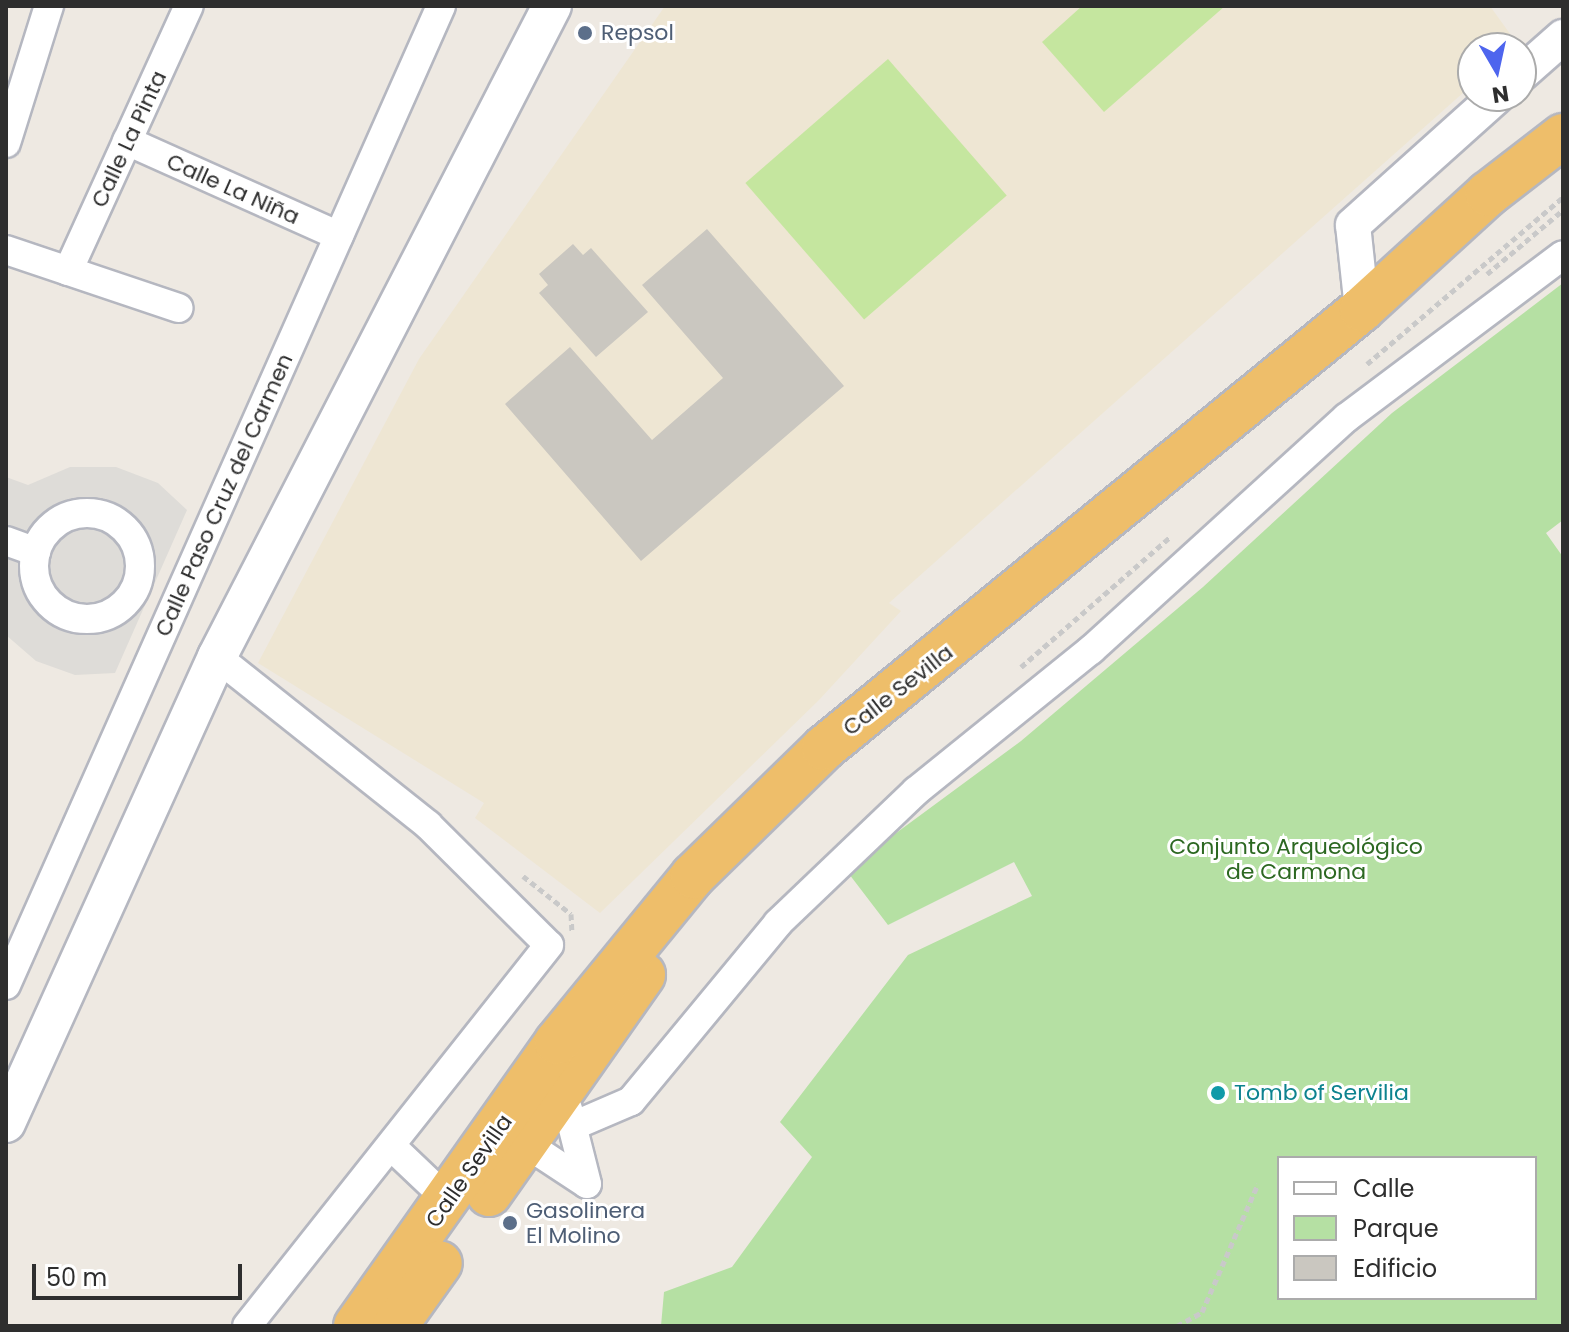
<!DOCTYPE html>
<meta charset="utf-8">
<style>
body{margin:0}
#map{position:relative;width:1569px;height:1332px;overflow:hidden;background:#eee9e2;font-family:Poppins,sans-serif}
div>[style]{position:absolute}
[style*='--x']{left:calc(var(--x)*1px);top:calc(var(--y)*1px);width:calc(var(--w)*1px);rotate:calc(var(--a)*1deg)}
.education>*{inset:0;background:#eee6d3}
.green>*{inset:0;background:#b5e0a3}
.pitch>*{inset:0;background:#c5e69f;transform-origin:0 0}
.plaza>*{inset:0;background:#dedcd8}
.building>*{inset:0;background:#cac7c0}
.path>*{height:5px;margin-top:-2.5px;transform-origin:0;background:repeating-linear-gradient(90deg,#c9c9c9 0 6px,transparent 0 10px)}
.roads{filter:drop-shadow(2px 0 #b5b7c0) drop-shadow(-2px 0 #b5b7c0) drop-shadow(0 2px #b5b7c0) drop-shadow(0 -2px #b5b7c0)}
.minor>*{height:28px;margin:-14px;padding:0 14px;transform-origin:14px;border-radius:14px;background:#fff}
.minor>.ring{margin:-14px;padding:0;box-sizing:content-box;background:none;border:28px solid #fff;border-radius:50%}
.tertiary>*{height:34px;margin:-17px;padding:0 17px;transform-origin:17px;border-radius:17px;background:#fff}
.secondary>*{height:38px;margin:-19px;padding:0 19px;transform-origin:19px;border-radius:19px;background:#fff}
.trunk>*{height:44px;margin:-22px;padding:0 22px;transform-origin:22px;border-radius:22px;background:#eebe6a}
.dots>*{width:22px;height:22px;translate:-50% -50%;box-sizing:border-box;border:4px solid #fff;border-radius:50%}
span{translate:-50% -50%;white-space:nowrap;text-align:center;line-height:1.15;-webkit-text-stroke:6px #fff;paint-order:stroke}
.service-label{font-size:22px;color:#4e5e75}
.left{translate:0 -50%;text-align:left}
.street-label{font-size:22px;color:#2e2e2e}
.park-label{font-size:22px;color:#2c6821}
.culture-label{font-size:22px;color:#0d838f}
.frame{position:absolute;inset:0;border:8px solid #2e2e2e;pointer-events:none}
.legend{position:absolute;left:1277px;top:1156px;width:260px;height:144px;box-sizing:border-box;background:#fff;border:2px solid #ababab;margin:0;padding:10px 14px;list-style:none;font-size:24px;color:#2e2e2e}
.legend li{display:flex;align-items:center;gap:16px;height:40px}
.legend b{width:40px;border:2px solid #ababab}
.north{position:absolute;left:1457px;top:32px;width:80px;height:80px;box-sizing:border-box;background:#fff;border:2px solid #ababab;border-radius:50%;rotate:171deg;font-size:22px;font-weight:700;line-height:32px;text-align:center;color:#2e2e2e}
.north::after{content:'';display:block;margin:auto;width:28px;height:36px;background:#4e65ee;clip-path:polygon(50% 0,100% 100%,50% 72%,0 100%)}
.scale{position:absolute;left:32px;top:1264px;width:210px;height:36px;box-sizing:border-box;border:4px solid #2e2e2e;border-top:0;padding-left:10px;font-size:24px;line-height:28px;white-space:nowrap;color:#2e2e2e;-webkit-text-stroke:6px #fff;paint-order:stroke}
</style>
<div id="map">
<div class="education">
<div style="clip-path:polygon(665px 6px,1490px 6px,1518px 45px,1473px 48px,1473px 84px,889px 603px,901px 611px,819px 700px,600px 913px,475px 818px,484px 803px,258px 663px,419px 359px)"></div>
</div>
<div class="green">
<div style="clip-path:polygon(evenodd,1563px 283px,1563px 520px,1546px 533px,1563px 557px,1563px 1326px,661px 1326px,664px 1292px,732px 1267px,812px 1157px,780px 1122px,908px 955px,1032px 896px,1014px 862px,888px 925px,846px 870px,1021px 741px,1203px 587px,1392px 413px,1563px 283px,1279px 1158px,1535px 1158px,1535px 1298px,1279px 1298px,1279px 1158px)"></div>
</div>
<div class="pitch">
<div style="clip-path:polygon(1082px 6px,1225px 6px,1104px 112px,1042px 42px)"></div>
<div style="left:888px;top:59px;width:181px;height:189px;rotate:49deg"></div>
</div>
<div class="plaza">
<div style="clip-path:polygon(70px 467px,116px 467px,158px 483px,187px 510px,115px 673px,75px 675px,36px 661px,6px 635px,6px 477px,28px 485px)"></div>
</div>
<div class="building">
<div style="clip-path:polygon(707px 229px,844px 386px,641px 561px,505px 404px,570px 347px,652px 440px,723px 378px,642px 285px)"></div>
<div style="clip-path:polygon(573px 244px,583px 255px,591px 248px,648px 312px,596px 357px,539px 293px,548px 285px,539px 274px)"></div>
</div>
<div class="path">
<div style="--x:1487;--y:274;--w:99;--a:-40.1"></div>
<div style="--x:1367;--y:364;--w:257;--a:-40.4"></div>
<div style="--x:1021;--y:667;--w:198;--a:-41.1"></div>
<div style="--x:523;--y:876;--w:61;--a:38.4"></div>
<div style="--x:571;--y:914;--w:17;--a:87"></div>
<div style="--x:1177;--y:1326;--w:29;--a:-29"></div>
<div style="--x:1202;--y:1312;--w:140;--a:-66.4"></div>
</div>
<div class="roads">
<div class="minor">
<div style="--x:127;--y:141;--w:232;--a:24.1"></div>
<div style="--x:6;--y:143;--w:144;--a:-72.6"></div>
<div style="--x:6;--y:250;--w:182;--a:18.6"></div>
<div style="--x:68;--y:271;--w:291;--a:-65.5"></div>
<div class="ring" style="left:34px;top:513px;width:78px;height:78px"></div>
<div style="--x:6;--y:541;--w:32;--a:20"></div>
<div style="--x:217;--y:657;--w:270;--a:38.5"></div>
<div style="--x:428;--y:825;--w:170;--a:44.8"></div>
<div style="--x:549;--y:945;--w:486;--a:128.4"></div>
<div style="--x:6;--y:985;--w:1071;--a:-66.04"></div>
<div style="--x:573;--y:1126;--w:63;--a:-23.3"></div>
<div style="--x:631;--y:1101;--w:231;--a:-50.4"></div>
<div style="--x:778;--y:923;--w:191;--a:-43.7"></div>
<div style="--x:916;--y:791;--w:225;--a:-38.9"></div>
<div style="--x:1091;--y:650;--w:345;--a:-42.3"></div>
<div style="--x:1346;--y:418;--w:271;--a:-36.9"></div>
<div style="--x:391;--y:1146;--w:80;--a:43.5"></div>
<div style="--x:519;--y:1153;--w:21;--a:0"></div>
<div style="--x:540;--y:1153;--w:56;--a:33.4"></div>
<div style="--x:587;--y:1184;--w:77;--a:-104.2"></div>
</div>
<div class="tertiary">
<div style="--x:1521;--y:74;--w:56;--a:-41.4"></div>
<div style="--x:1362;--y:309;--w:84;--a:-96.1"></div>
<div style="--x:1353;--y:225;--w:193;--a:-41.9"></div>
</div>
<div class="secondary">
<div style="--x:6;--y:1123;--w:512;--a:-65.64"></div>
<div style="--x:217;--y:657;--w:732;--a:-62.77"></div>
</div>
<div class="trunk">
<div style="--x:489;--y:1194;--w:268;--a:-54.9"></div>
<div style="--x:356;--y:1326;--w:348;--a:-54.7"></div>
<div style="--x:557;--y:1042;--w:215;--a:-50.7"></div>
<div style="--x:693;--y:876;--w:183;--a:-44.3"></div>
<div style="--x:824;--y:748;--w:694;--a:-39.21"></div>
<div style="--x:1362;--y:309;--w:171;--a:-42.4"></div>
<div style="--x:1488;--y:194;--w:95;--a:-37.7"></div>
<div style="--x:395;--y:1326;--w:77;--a:-54.5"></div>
</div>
</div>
<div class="dots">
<div style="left:585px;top:33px;background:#5c6f8a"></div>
<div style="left:1218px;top:1093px;background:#0f9aa8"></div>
<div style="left:510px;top:1223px;background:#5c6f8a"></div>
</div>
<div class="service-label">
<span class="left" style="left:601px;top:33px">Repsol</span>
<span class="left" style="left:526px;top:1223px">Gasolinera<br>El Molino</span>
</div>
<div class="street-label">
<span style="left:129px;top:139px;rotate:-65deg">Calle La Pinta</span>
<span style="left:233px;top:189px;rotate:24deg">Calle La Niña</span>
<span style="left:224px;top:495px;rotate:-66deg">Calle Paso Cruz del Carmen</span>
<span style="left:898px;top:690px;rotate:-38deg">Calle Sevilla</span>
<span style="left:469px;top:1171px;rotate:-55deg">Calle Sevilla</span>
</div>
<div class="park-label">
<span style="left:1296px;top:859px">Conjunto Arqueológico<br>de Carmona</span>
</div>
<div class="culture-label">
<span class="left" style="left:1234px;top:1093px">Tomb of Servilia</span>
</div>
<div class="frame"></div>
<ul class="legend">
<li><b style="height:10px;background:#fff"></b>Calle</li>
<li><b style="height:22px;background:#b5e0a3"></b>Parque</li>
<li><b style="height:22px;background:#cac7c0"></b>Edificio</li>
</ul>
<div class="north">N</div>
<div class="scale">50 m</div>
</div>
